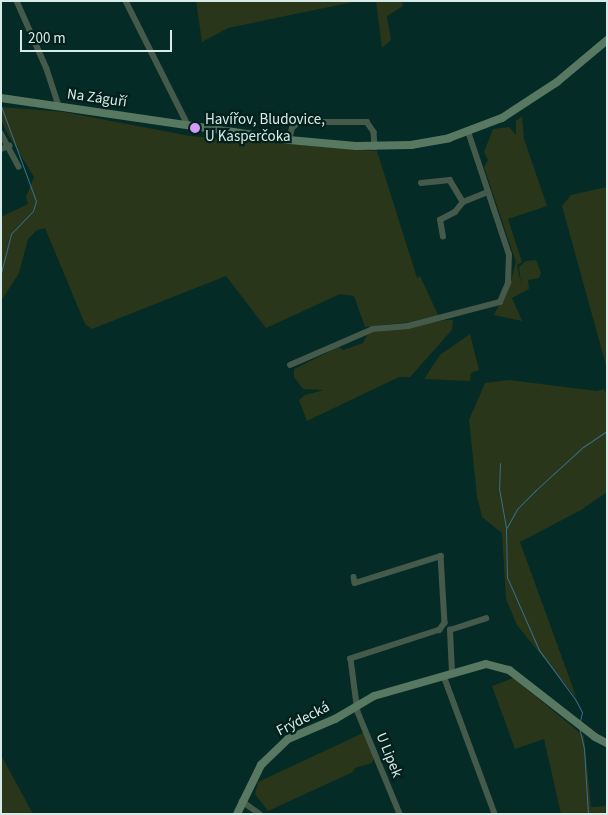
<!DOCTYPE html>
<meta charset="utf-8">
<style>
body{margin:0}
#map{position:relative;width:608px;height:815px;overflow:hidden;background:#042b25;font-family:"Source Sans 3",sans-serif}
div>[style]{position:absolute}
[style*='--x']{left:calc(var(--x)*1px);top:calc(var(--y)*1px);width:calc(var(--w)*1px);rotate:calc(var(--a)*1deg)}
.green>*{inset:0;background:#2a3619}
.stream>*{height:1px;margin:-0.5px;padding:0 0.5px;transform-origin:0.5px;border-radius:0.5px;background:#376f8c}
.street>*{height:5.5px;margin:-2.75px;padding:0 2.75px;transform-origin:2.75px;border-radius:2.75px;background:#465a4b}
.secondary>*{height:8px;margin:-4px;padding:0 4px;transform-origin:4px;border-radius:4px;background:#587861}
.dots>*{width:14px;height:14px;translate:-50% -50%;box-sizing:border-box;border:2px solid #04201c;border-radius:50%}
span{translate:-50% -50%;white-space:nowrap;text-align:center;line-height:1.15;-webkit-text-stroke:4.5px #04201c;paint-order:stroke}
.street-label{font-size:15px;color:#d8ece7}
.poi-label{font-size:15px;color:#d8ece7}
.left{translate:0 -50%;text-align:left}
.frame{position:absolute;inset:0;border:2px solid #d8ece7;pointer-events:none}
.scale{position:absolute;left:20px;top:30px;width:152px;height:22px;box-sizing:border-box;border:2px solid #d8ece7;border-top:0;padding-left:6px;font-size:15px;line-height:18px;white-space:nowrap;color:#d8ece7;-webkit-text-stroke:4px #04201c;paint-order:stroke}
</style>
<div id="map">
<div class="green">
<div style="clip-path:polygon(196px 1px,358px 1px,228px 28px,202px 42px)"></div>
<div style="clip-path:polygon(376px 1px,402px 1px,403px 6px,387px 16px,391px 40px,382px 48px)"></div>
<div style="clip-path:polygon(1px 107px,64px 112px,190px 136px,377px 151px,417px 278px,420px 276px,438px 315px,410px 322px,365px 327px,354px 296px,340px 294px,266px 328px,226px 276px,92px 329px,85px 324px,45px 228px,37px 230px,28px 239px,19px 273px,1px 301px,1px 217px,28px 204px,26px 197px,34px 177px,7px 133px,1px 119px)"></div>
<div style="clip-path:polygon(522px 116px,524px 139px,547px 206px,508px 219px,522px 262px,517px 265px,521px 284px,519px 267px,526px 261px,536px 260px,541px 273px,539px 278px,528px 280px,529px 289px,512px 298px,522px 321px,494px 315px,511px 281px,516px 262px,484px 167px,488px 160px,484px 152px,493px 129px,509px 127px,516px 135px,516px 121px)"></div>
<div style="clip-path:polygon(607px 187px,607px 369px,562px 206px,571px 195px)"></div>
<div style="clip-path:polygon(446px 320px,453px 320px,452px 330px,410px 377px,399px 377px,307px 421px,299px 400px,305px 395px,324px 390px,303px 389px,294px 377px,294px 369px,339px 347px,343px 350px,363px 343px,368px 333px)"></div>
<div style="clip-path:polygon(470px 334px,479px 370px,471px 373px,470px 381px,424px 379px,440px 355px)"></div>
<div style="clip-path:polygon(509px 380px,597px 391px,604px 389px,607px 395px,607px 492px,581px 510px,520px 542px,577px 699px,517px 625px,506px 599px,502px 533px,482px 517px,477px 496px,469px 420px,485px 383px)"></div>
<div style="clip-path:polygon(513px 678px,584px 736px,591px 807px,607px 806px,607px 814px,561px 814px,544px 739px,515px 749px,492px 686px)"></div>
<div style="clip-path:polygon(363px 733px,374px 758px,372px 763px,355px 768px,353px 772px,268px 811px,255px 794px,258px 782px)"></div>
<div style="clip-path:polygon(1px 755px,33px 814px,1px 814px)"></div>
</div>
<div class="stream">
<div style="--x:1;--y:106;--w:101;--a:69.8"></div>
<div style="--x:36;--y:201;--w:10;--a:107"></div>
<div style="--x:33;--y:211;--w:32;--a:134"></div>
<div style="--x:11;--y:234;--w:40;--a:104.4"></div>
<div style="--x:500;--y:463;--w:25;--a:92"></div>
<div style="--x:499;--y:488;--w:40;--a:80"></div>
<div style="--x:580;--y:721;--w:9;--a:-77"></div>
<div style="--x:582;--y:712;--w:15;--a:-118"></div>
<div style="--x:575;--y:699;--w:61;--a:-126.3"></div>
<div style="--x:539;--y:650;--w:80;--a:-113.7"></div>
<div style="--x:507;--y:577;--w:48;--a:-91.2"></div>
<div style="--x:506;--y:529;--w:23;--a:-61"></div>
<div style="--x:517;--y:509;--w:28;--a:-45"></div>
<div style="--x:537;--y:489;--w:62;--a:-42.4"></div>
<div style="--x:583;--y:447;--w:29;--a:-34"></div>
<div style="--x:579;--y:727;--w:23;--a:77"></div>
<div style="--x:584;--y:749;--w:65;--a:86.5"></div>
</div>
<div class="street">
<div style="--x:17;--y:1;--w:74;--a:66.2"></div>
<div style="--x:47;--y:69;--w:39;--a:72"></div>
<div style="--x:126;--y:1;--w:139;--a:63.4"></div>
<div style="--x:1;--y:133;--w:38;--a:62"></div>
<div style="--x:289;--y:140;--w:12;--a:-76"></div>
<div style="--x:292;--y:128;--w:9;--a:-41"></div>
<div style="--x:299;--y:122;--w:68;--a:0"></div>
<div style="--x:367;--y:122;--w:12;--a:55"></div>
<div style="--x:374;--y:132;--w:15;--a:86"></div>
<div style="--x:1;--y:149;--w:9;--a:-21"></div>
<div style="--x:421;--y:183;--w:29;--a:-6"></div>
<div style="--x:450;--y:180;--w:26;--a:59"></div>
<div style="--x:463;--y:202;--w:27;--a:-22"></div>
<div style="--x:443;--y:237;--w:17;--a:-100"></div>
<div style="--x:440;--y:220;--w:17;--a:-28"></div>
<div style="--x:455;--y:212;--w:13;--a:-51"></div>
<div style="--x:290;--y:365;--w:90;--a:-23.4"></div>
<div style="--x:373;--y:329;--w:35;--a:-5"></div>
<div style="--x:408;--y:326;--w:95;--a:-14.6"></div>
<div style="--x:500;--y:302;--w:21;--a:-67"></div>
<div style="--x:508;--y:283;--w:28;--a:-88"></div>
<div style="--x:509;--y:255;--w:130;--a:-108.4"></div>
<div style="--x:354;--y:577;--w:6;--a:81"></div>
<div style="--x:355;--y:583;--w:90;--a:-17.4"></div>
<div style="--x:441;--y:556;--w:67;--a:86.6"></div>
<div style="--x:445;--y:623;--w:9;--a:126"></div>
<div style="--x:440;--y:630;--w:94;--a:162"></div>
<div style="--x:351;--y:659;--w:53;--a:82.5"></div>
<div style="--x:358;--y:712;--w:110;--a:67.6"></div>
<div style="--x:452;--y:674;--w:44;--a:-92.6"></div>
<div style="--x:450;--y:630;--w:38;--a:-18"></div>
<div style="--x:444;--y:676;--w:147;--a:69.7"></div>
<div style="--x:242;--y:801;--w:22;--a:36"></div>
</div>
<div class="secondary">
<div style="--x:1;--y:98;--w:291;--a:8.3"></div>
<div style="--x:289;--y:140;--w:67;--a:5.1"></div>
<div style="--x:356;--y:146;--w:55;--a:-1"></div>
<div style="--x:411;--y:145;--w:39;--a:-10"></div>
<div style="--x:449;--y:138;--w:57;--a:-20.7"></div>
<div style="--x:502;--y:118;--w:66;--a:-33.2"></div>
<div style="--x:557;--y:82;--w:65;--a:-40"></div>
<div style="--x:237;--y:814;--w:55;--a:-63.9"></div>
<div style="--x:261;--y:765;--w:37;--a:-44"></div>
<div style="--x:288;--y:739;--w:51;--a:-23.1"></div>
<div style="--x:335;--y:719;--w:45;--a:-30.5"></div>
<div style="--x:374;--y:696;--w:116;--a:-15.9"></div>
<div style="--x:486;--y:664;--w:24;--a:15"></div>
<div style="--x:509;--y:670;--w:109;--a:37.9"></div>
<div style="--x:595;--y:737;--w:13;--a:27"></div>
</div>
<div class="dots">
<div style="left:195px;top:128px;background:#d89af8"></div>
</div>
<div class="street-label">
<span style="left:97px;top:98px;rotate:8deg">Na Záguří</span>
<span style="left:303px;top:719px;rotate:-27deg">Frýdecká</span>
<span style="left:389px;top:755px;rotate:68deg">U Lipek</span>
</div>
<div class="poi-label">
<span class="left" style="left:205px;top:128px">Havířov, Bludovice,<br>U Kasperčoka</span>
</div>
<div class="frame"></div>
<div class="scale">200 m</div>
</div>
